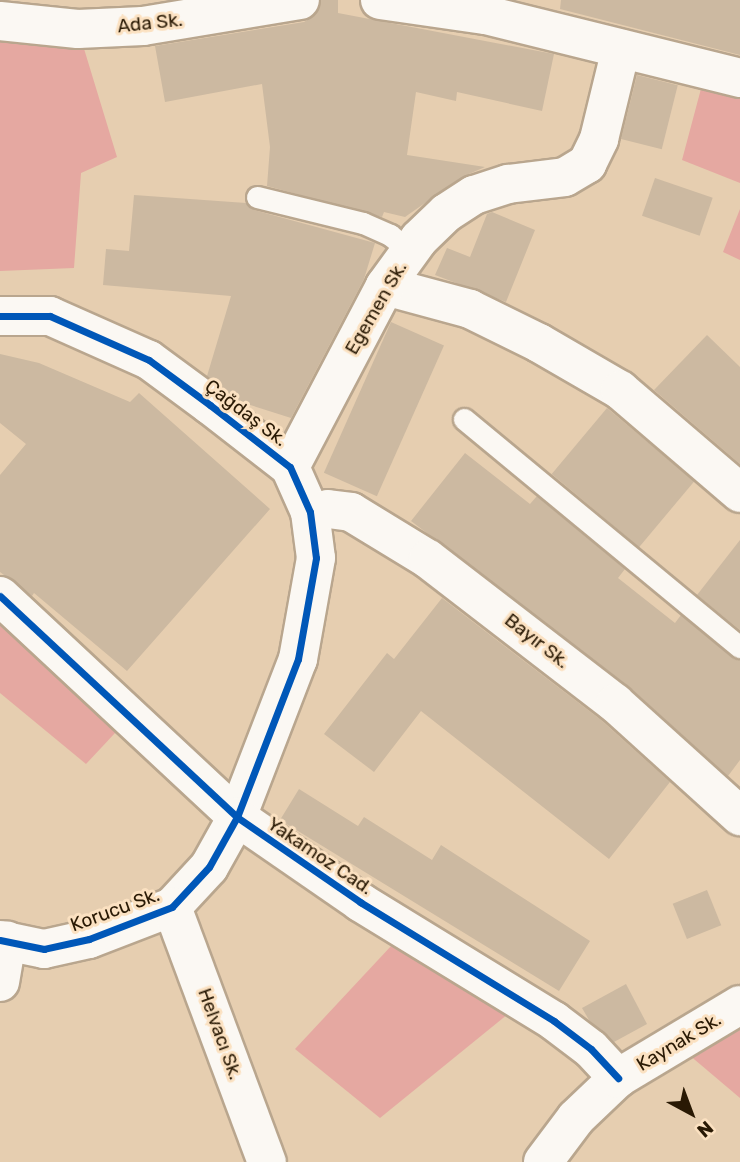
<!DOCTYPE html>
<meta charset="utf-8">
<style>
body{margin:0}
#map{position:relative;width:740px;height:1162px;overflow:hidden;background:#e6ceb0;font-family:Rubik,sans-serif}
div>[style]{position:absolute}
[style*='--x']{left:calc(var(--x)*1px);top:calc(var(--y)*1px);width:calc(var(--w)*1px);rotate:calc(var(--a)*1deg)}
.green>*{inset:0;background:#e5a8a1}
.building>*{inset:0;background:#ccb9a1;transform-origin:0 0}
.roads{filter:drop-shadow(2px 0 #b9a68e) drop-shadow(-2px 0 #b9a68e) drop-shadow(0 2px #b9a68e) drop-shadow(0 -2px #b9a68e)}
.lane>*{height:21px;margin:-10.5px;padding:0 10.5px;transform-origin:10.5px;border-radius:10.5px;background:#fbf8f3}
.street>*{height:38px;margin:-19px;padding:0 19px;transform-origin:19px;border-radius:19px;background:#fbf8f3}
.secondary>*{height:38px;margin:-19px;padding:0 19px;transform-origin:19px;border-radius:19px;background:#fbf8f3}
.cycleway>*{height:7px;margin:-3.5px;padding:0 3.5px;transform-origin:3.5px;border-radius:3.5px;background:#0057b8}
span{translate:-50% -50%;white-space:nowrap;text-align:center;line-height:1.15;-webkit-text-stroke:6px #fbe1c1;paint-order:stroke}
.street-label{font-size:19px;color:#291904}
.north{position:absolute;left:656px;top:1078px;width:70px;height:70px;-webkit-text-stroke:5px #fbe1c1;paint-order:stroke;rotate:139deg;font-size:19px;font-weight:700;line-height:28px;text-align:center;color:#291904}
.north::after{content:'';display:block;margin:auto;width:24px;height:32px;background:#291904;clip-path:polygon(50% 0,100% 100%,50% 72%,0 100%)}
</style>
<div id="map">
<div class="green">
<div style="clip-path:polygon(0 21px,78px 29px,117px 157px,81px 173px,74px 268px,0 271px)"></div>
<div style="clip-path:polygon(706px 70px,740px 78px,740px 183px,682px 160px)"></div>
<div style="clip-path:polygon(740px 209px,740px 260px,723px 252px)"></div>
<div style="clip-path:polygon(0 596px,130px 717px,86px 764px,0 693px)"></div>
<div style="clip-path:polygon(406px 930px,524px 1001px,380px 1118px,295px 1049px)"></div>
<div style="clip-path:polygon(740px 1005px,740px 1098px,675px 1043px)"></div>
</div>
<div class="building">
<div style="clip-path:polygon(321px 0,338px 0,338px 13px,554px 54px,542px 111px,457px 92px,456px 101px,416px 92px,407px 155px,485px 167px,462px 177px,405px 217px,384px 212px,382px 217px,267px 186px,270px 147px,262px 84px,165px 102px,155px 46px,304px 22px,314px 16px)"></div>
<div style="clip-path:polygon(561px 0,740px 0,740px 55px,560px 9px)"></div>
<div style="left:637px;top:75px;width:42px;height:66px;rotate:14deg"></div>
<div style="left:655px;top:178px;width:61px;height:40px;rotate:19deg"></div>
<div style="clip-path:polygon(134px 195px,246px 203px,254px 210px,375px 243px,364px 279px,291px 418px,244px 403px,207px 376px,231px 296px,103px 285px,106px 249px,129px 251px)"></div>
<div style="clip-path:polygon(492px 212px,535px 230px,506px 302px,435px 275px,447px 248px,470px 257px,487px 214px)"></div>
<div style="left:391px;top:322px;width:58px;height:165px;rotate:24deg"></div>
<div style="clip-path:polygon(707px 335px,740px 367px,740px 464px,654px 390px)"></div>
<div style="clip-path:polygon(0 354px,39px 363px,130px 402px,139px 393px,270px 509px,127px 671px,34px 593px,32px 596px,0 572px,0 475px,26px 444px,0 423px)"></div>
<div style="left:607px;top:408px;width:114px;height:86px;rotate:40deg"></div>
<div style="clip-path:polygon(465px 453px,530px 504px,537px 496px,625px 569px,618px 578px,675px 623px,681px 615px,740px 660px,740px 760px,728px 776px,628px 686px,411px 521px)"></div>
<div style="clip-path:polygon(740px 540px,740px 630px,697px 595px)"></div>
<div style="clip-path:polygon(442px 598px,601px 720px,670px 782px,609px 859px,421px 711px,374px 772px,324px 734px,387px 653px,394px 659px)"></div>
<div style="clip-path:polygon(299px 789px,358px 826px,364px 817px,432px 860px,441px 845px,590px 941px,559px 991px,280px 820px)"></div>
<div style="left:707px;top:890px;width:38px;height:37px;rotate:68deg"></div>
<div style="clip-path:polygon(626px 984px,647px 1024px,614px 1042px,589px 1020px,582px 1008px)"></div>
</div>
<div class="roads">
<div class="lane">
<div style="--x:257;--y:197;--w:109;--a:13.8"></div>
<div style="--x:363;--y:223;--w:30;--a:24"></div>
<div style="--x:390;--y:235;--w:26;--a:39"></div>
<div style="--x:464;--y:419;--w:358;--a:39.6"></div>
</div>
<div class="street">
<div style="--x:380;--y:0;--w:107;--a:8.1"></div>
<div style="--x:486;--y:15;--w:262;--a:13.9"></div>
<div style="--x:0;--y:21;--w:78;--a:5.9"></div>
<div style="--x:78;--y:29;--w:65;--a:-2.6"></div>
<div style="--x:143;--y:26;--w:159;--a:-9.4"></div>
<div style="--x:385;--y:286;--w:88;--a:15.1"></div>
<div style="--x:470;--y:309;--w:77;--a:26.2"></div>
<div style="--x:539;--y:343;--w:94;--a:30.1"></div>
<div style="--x:620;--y:390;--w:158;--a:40.6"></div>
<div style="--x:0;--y:316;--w:50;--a:0"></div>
<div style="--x:50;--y:316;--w:108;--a:24"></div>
<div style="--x:149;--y:360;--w:76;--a:36.4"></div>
<div style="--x:210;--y:405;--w:101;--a:37.8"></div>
<div style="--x:290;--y:467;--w:49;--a:66"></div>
<div style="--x:310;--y:512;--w:46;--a:82.6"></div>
<div style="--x:316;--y:558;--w:103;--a:100.1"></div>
<div style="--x:298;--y:659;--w:169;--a:111.1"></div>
<div style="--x:237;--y:817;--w:57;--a:119.2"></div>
<div style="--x:209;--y:867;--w:54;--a:132.8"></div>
<div style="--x:172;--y:907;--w:89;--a:158.9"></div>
<div style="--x:89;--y:939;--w:46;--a:167.5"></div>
<div style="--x:44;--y:949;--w:45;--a:-168.4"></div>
<div style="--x:290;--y:467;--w:204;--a:-62.3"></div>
<div style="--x:385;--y:286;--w:58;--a:-54.1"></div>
<div style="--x:419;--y:239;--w:37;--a:-44"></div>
<div style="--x:446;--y:213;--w:33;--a:-33"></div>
<div style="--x:474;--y:195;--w:36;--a:-18"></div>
<div style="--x:508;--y:184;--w:57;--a:-7"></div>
<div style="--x:565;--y:177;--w:26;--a:-31"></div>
<div style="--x:587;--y:164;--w:28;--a:-64"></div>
<div style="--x:599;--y:139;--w:93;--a:-76.3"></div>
<div style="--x:310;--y:512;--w:18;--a:-9"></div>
<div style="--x:328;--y:509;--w:23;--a:7"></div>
<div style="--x:351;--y:512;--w:90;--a:31.4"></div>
<div style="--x:428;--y:559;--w:236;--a:37.6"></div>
<div style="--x:615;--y:703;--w:169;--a:42.1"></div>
<div style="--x:172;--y:907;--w:272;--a:69.6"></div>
<div style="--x:0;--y:982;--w:42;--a:-80.3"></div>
<div style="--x:543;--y:1162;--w:55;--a:-53.1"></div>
<div style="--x:576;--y:1118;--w:58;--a:-43.6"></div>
<div style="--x:618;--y:1078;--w:142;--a:-30.9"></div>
</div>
<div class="secondary">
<div style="--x:0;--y:596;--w:324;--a:43"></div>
<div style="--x:237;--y:817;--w:150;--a:34.6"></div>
<div style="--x:360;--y:902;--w:228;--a:31.5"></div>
<div style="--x:554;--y:1021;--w:46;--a:37.1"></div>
<div style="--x:591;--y:1049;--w:40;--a:47"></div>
</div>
</div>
<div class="cycleway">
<div style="--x:0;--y:316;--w:50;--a:0"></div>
<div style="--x:50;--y:316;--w:108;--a:24"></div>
<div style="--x:149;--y:360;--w:76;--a:36.4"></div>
<div style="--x:210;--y:405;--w:101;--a:37.8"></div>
<div style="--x:290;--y:467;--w:49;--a:66"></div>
<div style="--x:310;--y:512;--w:46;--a:82.6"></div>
<div style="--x:316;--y:558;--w:103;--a:100.1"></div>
<div style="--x:298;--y:659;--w:169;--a:111.1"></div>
<div style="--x:237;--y:817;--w:57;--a:119.2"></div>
<div style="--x:209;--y:867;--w:54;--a:132.8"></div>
<div style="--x:172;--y:907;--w:89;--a:158.9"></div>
<div style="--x:89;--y:939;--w:46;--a:167.5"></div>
<div style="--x:44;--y:949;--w:45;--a:-168.4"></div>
<div style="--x:0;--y:596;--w:324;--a:43"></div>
<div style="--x:237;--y:817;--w:150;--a:34.6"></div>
<div style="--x:360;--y:902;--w:228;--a:31.5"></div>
<div style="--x:554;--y:1021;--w:46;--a:37.1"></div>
<div style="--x:591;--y:1049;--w:40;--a:47"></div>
</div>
<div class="street-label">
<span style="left:150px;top:23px;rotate:-6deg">Ada Sk.</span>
<span style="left:376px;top:308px;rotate:-60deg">Egemen Sk.</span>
<span style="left:246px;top:413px;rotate:37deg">Çağdaş Sk.</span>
<span style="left:537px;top:641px;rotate:38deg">Bayır Sk.</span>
<span style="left:320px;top:856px;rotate:34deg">Yakamoz Cad.</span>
<span style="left:115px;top:910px;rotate:-20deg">Korucu Sk.</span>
<span style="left:220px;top:1034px;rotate:70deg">Helvacı Sk.</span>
<span style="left:679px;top:1042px;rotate:-31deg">Kaynak Sk.</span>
</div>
<div class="north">N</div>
</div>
